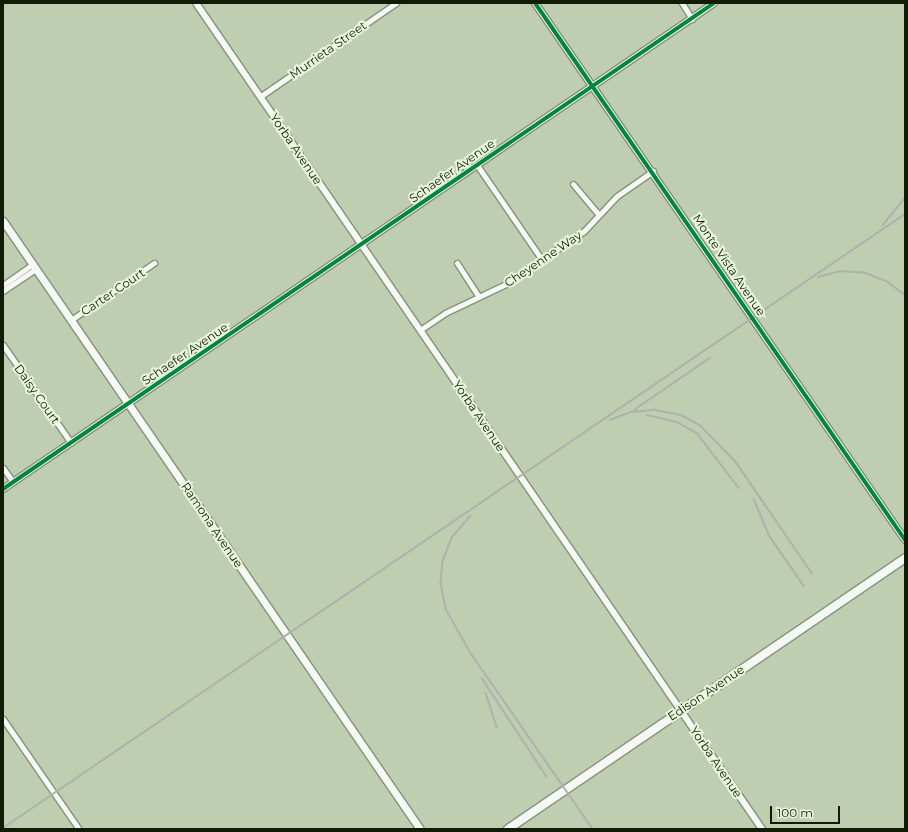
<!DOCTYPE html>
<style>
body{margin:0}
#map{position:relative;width:908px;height:832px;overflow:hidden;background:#bfceb1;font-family:Montserrat,sans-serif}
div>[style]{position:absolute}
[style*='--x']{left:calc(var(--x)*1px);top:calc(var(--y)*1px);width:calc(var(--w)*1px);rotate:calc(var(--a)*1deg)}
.roads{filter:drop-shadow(1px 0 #86927b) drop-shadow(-1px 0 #86927b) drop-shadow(0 1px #86927b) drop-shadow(0 -1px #86927b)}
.minor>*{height:5px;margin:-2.5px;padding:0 2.5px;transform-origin:2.5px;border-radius:2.5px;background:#f5f8f3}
.tertiary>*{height:6px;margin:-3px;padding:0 3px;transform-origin:3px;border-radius:3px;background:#f5f8f3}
.secondary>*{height:7px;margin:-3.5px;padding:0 3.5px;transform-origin:3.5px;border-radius:3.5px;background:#f5f8f3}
.primary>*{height:8px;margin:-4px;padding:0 4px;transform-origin:4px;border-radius:4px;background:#f5f8f3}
.rail>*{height:1.5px;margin:-0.75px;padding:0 0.75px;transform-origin:0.75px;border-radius:0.75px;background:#aeb2aa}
.cycleway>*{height:4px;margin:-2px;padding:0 2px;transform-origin:2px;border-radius:2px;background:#00873e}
span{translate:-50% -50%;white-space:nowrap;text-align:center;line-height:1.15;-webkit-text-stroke:4px #e8f7db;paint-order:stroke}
.street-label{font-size:12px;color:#111b06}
.frame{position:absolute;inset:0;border:4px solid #111b06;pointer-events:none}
.scale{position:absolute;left:770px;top:806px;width:70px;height:18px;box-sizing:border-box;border:2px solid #111b06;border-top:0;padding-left:5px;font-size:12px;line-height:14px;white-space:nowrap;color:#111b06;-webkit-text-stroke:3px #e8f7db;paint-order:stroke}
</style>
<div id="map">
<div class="roads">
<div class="minor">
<div style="--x:682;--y:3;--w:19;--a:58"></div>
<div style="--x:261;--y:96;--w:164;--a:-34.6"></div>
<div style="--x:477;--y:165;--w:115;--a:55.6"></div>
<div style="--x:573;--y:184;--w:40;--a:50"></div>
<div style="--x:457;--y:263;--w:40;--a:57.1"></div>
<div style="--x:3;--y:285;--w:37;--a:-35"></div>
<div style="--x:3;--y:291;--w:40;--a:-34"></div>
<div style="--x:71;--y:320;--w:101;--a:-34.5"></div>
<div style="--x:420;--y:330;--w:30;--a:-34"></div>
<div style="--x:445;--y:313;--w:68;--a:-25.4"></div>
<div style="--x:506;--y:284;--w:94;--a:-34.2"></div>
<div style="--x:584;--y:231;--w:48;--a:-46.7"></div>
<div style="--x:617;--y:196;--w:44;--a:-34.8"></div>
<div style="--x:3;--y:345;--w:119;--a:55.2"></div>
<div style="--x:3;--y:468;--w:17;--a:54"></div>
<div style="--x:3;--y:719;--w:134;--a:55.4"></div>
</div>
<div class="tertiary">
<div style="--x:196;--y:3;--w:1001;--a:55.58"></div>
<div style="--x:535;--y:3;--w:652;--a:55.43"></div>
<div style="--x:3;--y:489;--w:861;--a:-34.35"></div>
</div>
<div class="secondary">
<div style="--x:3;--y:221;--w:737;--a:55.56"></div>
</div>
<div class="primary">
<div style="--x:508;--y:829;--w:481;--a:-34.3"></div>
</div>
</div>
<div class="rail">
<div style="--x:882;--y:226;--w:36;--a:-51"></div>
<div style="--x:818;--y:277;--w:23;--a:-15"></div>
<div style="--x:840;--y:271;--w:26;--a:4"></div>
<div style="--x:866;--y:273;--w:24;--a:22"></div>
<div style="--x:888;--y:282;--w:21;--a:37"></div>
<div style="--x:634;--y:410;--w:92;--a:-34.4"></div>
<div style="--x:647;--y:415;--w:31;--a:13"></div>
<div style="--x:677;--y:422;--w:23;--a:29"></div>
<div style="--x:697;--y:433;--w:69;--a:52.6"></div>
<div style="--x:610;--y:420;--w:22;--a:-21"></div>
<div style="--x:631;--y:412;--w:24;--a:-5"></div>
<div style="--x:655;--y:410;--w:26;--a:11"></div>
<div style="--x:681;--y:415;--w:21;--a:28"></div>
<div style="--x:700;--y:425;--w:52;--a:45.8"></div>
<div style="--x:736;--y:462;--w:135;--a:55.6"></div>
<div style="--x:754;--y:499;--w:39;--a:67"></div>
<div style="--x:769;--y:535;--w:62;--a:55.5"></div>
<div style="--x:471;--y:516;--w:29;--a:131"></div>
<div style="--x:452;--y:538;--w:25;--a:111"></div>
<div style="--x:443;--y:561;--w:22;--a:95"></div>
<div style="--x:441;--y:583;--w:26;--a:79"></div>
<div style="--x:446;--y:609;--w:49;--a:60.8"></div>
<div style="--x:470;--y:652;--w:216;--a:55.2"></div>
<div style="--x:482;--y:678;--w:118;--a:56.7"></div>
<div style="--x:486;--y:693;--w:36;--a:72"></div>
<div style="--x:3;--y:828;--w:1091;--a:-34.24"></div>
</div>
<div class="cycleway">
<div style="--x:535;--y:3;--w:652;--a:55.43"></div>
<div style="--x:3;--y:489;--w:861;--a:-34.35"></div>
</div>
<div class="street-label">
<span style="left:328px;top:50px;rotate:-35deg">Murrieta Street</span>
<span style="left:296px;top:149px;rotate:56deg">Yorba Avenue</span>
<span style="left:452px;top:171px;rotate:-35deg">Schaefer Avenue</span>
<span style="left:543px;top:259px;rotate:-34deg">Cheyenne Way</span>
<span style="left:729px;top:265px;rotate:56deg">Monte Vista Avenue</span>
<span style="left:113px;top:292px;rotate:-34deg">Carter Court</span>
<span style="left:185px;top:354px;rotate:-34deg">Schaefer Avenue</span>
<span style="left:37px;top:394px;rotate:55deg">Daisy Court</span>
<span style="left:479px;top:416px;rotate:56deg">Yorba Avenue</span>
<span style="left:212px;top:525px;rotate:56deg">Ramona Avenue</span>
<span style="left:706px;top:693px;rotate:-34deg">Edison Avenue</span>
<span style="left:716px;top:762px;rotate:56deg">Yorba Avenue</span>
</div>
<div class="frame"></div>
<div class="scale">100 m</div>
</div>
